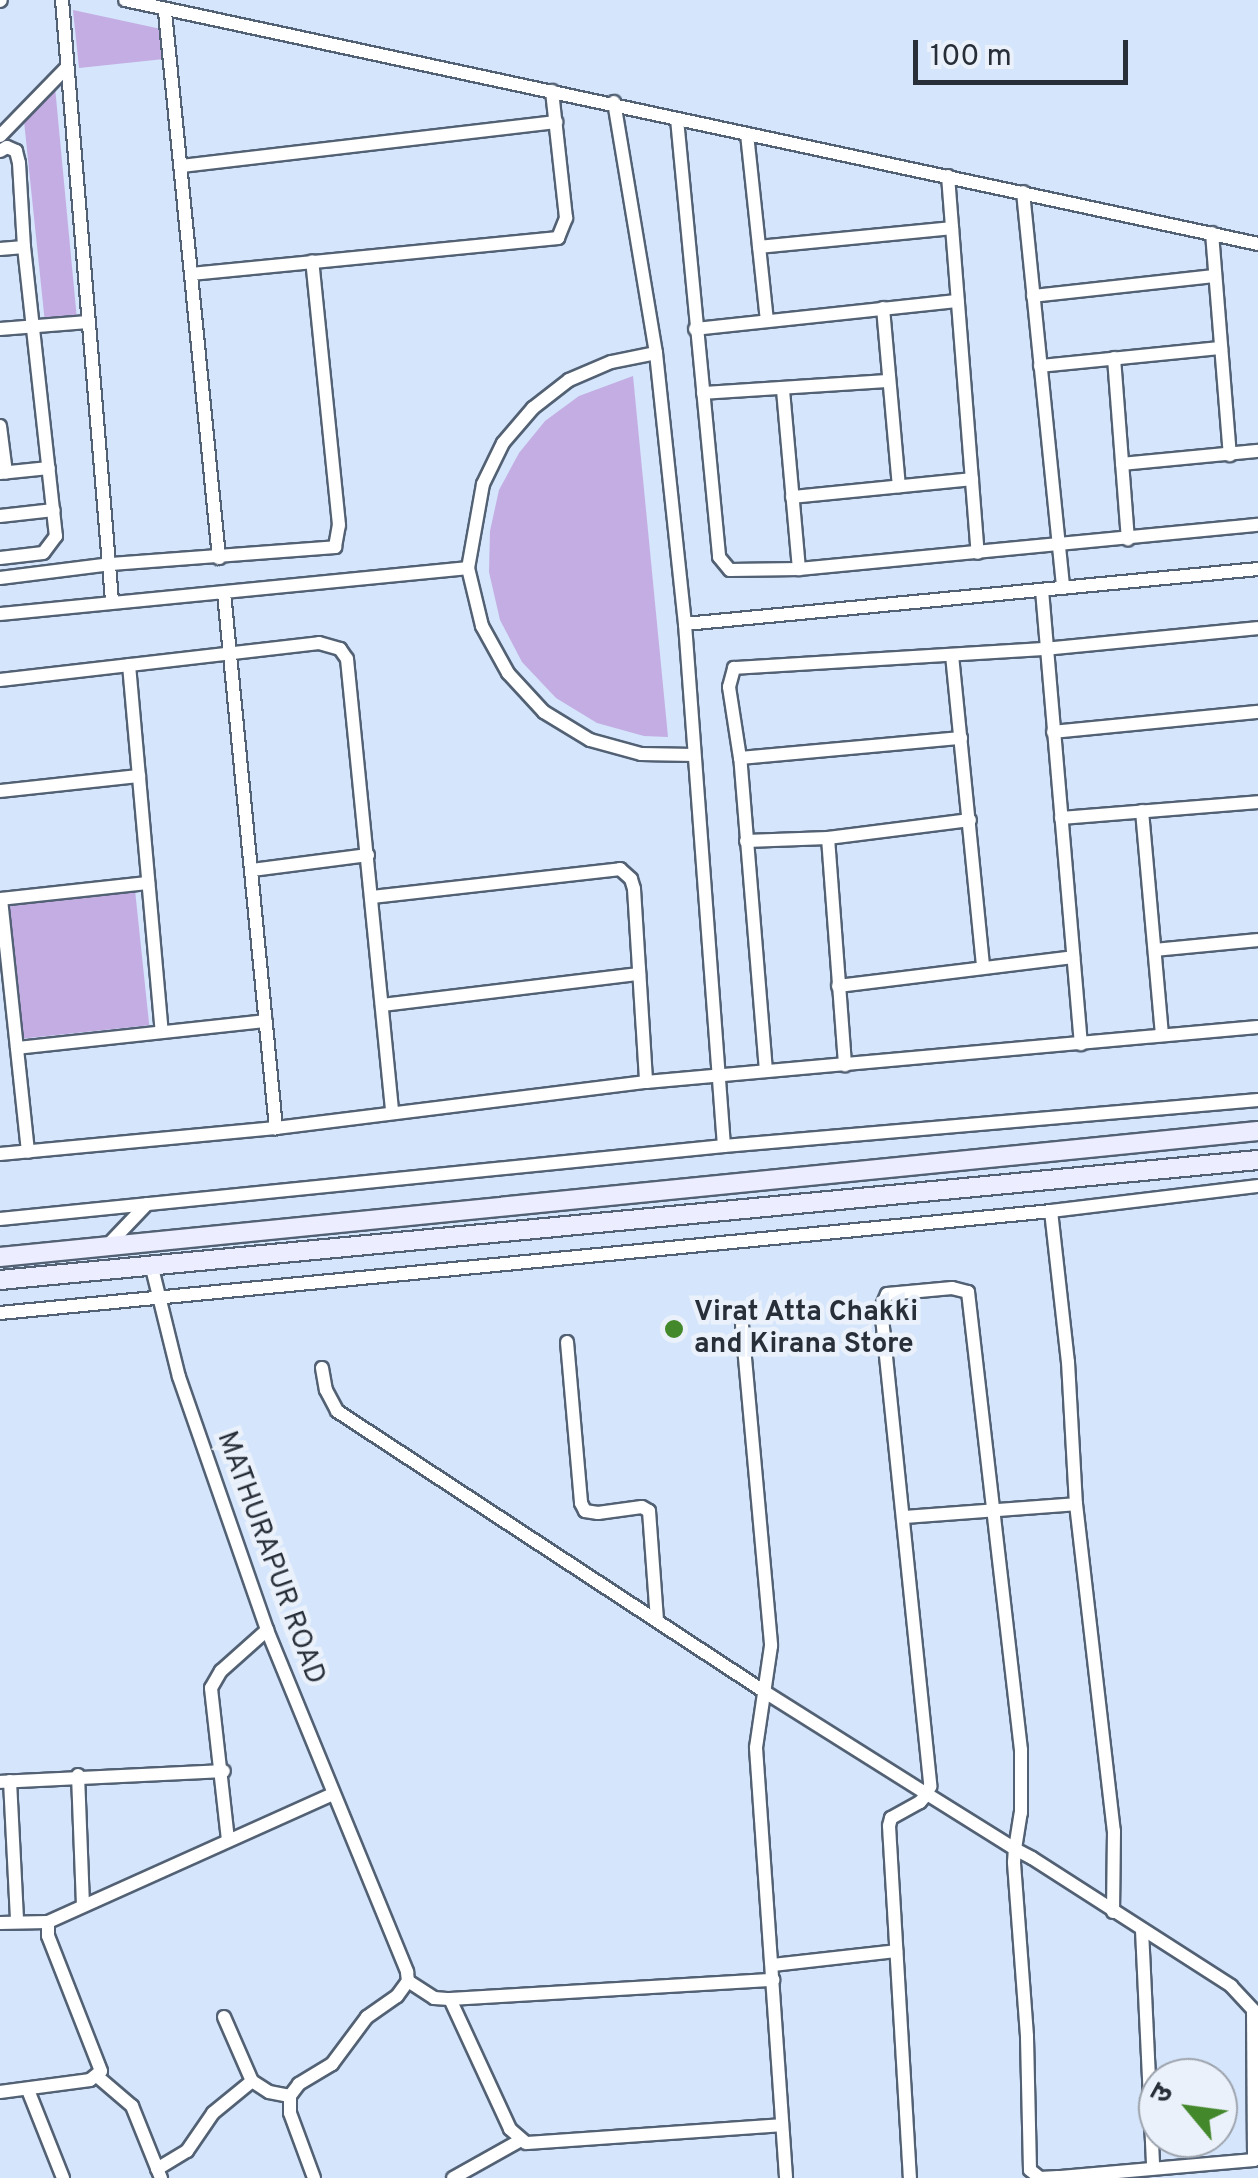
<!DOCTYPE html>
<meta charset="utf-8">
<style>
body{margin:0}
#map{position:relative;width:1258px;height:2178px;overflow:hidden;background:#d4e5fc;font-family:Overpass,"Noto Sans Devanagari",sans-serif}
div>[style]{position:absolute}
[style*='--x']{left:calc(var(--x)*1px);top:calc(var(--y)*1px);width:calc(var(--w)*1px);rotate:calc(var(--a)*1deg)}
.green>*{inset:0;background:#c3ade2;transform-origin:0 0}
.roads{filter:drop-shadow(2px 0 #536174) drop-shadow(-2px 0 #536174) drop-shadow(0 2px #536174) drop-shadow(0 -2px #536174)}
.street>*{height:12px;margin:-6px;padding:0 6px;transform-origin:6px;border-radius:6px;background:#fff}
.secondary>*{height:18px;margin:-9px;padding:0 9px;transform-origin:9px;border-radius:9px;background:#eceeff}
.dots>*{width:28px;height:28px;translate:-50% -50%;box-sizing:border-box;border:5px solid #ebf1fa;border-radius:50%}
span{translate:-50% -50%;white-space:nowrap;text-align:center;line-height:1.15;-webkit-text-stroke:9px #ebf1fa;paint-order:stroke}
.poi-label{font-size:28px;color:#292f38;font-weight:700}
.left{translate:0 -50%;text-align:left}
.street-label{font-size:28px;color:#292f38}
.north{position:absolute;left:1138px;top:2058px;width:100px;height:100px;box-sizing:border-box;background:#ebf1fa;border:2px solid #9da3ac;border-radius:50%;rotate:299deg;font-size:28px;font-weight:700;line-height:40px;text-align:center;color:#292f38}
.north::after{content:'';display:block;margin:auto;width:35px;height:45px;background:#44882c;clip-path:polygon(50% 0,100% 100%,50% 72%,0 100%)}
.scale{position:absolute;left:913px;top:40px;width:215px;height:45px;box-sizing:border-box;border:5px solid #292f38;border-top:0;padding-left:12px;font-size:30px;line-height:35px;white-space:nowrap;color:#292f38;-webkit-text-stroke:8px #ebf1fa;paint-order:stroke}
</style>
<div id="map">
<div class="green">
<div style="clip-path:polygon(73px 10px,161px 29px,164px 59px,79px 68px)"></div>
<div style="clip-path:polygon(55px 87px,77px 320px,45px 323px,24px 121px)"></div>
<div style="clip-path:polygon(633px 376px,668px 737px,644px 736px,597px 723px,556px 698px,522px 662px,500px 620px,489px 572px,490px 531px,499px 490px,519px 453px,545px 421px,579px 396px)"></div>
<div style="left:135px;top:890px;width:136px;height:129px;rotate:84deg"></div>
</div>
<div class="roads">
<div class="street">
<div style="--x:62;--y:0;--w:603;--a:85.24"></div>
<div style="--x:125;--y:0;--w:1159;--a:12.15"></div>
<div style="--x:0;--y:1;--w:1;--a:-45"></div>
<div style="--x:165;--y:12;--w:549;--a:84.35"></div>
<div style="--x:614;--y:102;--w:254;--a:80.5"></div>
<div style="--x:656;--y:353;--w:273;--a:83.9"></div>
<div style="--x:685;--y:624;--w:523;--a:85.73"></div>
<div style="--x:677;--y:119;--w:440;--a:84.5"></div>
<div style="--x:719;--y:557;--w:17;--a:50"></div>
<div style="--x:730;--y:570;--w:69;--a:-0.8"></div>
<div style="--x:799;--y:569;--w:461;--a:-5.5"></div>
<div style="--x:747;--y:134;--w:187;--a:83.9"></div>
<div style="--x:0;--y:136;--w:96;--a:-45.8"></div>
<div style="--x:0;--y:151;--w:8;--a:-30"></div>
<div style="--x:7;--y:147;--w:10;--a:24"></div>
<div style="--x:16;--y:151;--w:12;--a:76"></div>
<div style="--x:19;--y:163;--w:84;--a:86.6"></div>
<div style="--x:24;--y:247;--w:291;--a:83.7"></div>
<div style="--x:56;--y:536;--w:21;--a:127"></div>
<div style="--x:43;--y:553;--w:43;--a:173.4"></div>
<div style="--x:181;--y:166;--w:378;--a:-6.7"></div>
<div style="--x:948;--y:176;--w:378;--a:85.5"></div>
<div style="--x:1023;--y:192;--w:398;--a:84.2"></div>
<div style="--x:1212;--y:233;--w:223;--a:85.4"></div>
<div style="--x:759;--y:247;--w:194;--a:-5.6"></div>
<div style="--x:0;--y:249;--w:24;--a:-5"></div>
<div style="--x:191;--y:274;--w:369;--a:-5.6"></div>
<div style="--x:558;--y:238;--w:22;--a:-68"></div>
<div style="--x:566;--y:218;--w:128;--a:-96.3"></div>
<div style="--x:1033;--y:296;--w:183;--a:-6.3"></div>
<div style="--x:883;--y:308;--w:179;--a:84.9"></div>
<div style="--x:0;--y:329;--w:88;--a:-4.5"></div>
<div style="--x:695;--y:329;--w:264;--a:-6.1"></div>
<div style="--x:656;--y:353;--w:46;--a:168.7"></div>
<div style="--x:611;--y:362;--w:46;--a:156.8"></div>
<div style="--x:569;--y:380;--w:46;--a:142.1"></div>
<div style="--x:533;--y:408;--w:46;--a:130.6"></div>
<div style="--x:503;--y:443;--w:46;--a:116"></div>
<div style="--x:483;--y:484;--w:85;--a:100.1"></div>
<div style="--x:468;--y:568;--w:60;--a:76.4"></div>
<div style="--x:482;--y:626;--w:54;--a:61"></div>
<div style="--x:508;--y:673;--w:53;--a:47.3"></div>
<div style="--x:544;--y:712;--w:54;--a:31.3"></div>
<div style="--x:590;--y:740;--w:53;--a:15.4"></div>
<div style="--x:641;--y:754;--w:53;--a:1.1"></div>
<div style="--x:1114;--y:358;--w:182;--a:85.6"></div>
<div style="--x:1040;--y:366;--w:182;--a:-5.7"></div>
<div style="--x:783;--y:390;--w:180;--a:84.9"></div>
<div style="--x:703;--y:393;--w:186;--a:-3.7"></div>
<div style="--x:0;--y:426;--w:47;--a:82.7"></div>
<div style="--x:1122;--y:464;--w:137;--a:-5.5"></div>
<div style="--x:0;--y:473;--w:49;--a:-5.8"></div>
<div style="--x:792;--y:497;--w:181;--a:-5.7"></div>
<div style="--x:0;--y:516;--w:54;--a:-6.3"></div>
<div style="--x:0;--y:578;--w:112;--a:-7.2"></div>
<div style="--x:111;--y:564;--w:225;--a:-4.3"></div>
<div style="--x:335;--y:547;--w:22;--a:-80"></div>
<div style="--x:339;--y:525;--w:265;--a:-95.8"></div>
<div style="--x:1042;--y:590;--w:456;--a:85.1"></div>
<div style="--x:224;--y:593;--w:538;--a:84.45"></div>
<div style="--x:0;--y:614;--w:470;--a:-5.6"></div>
<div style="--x:685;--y:624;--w:576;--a:-5.48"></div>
<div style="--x:952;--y:655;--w:312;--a:84.3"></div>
<div style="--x:129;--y:665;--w:368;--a:84.9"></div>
<div style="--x:0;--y:680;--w:321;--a:-6.6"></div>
<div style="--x:319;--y:643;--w:22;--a:16"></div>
<div style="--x:340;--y:649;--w:12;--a:55"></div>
<div style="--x:347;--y:659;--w:454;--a:84.3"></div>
<div style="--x:1053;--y:732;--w:206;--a:-5.6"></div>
<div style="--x:740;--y:758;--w:222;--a:-5.2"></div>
<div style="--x:0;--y:791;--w:140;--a:-6.2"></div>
<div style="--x:1142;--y:811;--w:225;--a:84.9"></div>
<div style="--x:1061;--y:818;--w:198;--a:-4.6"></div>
<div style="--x:828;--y:838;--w:228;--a:85.7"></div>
<div style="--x:746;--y:841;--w:82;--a:-2.1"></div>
<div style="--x:828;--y:838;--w:143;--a:-7.2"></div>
<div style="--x:252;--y:870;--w:117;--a:-7.4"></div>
<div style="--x:372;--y:897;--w:250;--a:-6.4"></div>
<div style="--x:620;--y:869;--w:15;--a:42"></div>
<div style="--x:631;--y:879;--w:10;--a:73"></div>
<div style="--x:634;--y:889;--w:193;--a:86.4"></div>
<div style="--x:0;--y:899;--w:149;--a:-6.2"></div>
<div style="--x:1;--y:899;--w:254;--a:83.9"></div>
<div style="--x:1155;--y:950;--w:103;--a:-5.5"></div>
<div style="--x:838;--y:986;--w:237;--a:-7"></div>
<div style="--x:382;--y:1005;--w:259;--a:-6.9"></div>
<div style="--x:17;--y:1048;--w:250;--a:-6.2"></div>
<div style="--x:766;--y:1071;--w:314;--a:-94.7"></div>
<div style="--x:740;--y:758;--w:72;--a:-98.8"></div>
<div style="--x:729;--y:687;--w:20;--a:-75"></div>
<div style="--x:734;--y:668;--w:312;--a:-3.5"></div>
<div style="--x:1045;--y:649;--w:214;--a:-5.6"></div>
<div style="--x:0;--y:1154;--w:277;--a:-5.4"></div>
<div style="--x:276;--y:1128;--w:373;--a:-7.1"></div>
<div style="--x:646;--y:1082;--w:614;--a:-5.14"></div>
<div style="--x:1051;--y:1211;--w:152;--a:83.6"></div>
<div style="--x:1068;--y:1362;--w:142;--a:86.8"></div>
<div style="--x:1076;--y:1504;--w:329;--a:83.4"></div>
<div style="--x:1114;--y:1831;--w:81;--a:90.7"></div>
<div style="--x:0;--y:1219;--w:728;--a:-5.76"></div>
<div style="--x:724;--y:1146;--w:536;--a:-4.92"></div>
<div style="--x:107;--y:1246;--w:58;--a:-46.4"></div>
<div style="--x:151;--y:1264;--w:116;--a:76.1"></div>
<div style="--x:179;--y:1377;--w:268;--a:70.8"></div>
<div style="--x:267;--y:1630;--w:370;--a:67.7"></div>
<div style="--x:407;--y:1972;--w:9;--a:84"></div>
<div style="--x:408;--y:1981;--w:19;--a:126"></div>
<div style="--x:397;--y:1996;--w:37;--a:145"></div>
<div style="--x:367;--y:2017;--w:59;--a:126.7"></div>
<div style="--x:332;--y:2064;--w:39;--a:149"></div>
<div style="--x:299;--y:2084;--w:15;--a:127"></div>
<div style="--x:290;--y:2096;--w:17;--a:90"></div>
<div style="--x:290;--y:2113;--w:69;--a:69.7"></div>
<div style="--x:0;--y:1313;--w:1056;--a:-5.54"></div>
<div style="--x:1051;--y:1211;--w:209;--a:-6.9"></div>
<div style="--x:742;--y:1325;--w:322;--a:84.8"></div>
<div style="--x:771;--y:1646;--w:103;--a:98.4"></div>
<div style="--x:756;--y:1748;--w:431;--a:86"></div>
<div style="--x:567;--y:1342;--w:162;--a:85"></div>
<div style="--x:581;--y:1503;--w:9;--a:63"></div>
<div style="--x:585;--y:1511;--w:13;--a:9"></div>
<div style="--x:598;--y:1513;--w:44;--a:-7.8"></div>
<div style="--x:642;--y:1507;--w:8;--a:30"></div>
<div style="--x:649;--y:1511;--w:110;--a:85.8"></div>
<div style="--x:322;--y:1368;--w:22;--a:80"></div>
<div style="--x:326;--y:1390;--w:24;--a:62"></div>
<div style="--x:337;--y:1411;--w:512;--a:33.29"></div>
<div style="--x:765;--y:1692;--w:191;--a:32.2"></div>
<div style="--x:927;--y:1794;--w:104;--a:32"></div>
<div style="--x:1015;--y:1849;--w:19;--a:28"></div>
<div style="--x:1032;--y:1858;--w:237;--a:32.7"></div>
<div style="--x:1231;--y:1986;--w:33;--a:47"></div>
<div style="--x:1253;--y:2010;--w:150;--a:89.6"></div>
<div style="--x:1254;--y:2160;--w:197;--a:175"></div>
<div style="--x:1058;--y:2177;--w:18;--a:177"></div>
<div style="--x:1040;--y:2178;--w:13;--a:-141"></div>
<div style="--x:1030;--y:2170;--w:134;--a:-91.3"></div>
<div style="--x:1027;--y:2036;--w:174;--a:-94.3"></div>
<div style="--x:1014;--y:1862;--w:13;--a:-86"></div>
<div style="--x:1015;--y:1849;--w:36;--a:-81"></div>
<div style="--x:1021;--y:1813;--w:63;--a:-90"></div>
<div style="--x:1021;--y:1750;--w:461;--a:-96.6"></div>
<div style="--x:968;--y:1292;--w:16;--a:-166"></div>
<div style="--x:952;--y:1288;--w:65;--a:174.7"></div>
<div style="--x:887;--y:1294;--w:15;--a:113"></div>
<div style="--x:881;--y:1308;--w:481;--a:84.1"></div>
<div style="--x:930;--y:1786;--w:9;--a:111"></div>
<div style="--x:927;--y:1794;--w:11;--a:131"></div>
<div style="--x:920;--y:1802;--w:33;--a:151"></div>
<div style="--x:891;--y:1818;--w:8;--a:104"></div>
<div style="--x:889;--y:1826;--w:353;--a:86.6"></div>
<div style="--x:904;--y:1517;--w:172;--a:-4.3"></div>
<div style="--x:78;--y:1775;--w:130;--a:87.8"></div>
<div style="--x:10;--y:1781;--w:140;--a:87.1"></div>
<div style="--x:0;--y:1782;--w:224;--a:-2.8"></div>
<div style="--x:228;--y:1840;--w:153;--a:-96.4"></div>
<div style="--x:211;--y:1688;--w:20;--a:-60"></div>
<div style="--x:221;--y:1671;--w:62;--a:-41.7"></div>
<div style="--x:0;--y:1923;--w:48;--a:-1.2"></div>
<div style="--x:1142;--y:1930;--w:236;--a:87.3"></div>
<div style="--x:772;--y:1965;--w:125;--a:-6.4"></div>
<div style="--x:408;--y:1981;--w:31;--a:33"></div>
<div style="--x:434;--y:1998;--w:16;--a:4"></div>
<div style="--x:450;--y:1999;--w:324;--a:-3.4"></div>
<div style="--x:450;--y:1999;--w:143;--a:65.2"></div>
<div style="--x:510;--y:2129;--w:21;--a:41"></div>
<div style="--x:526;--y:2143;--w:256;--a:-4"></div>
<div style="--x:224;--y:2017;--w:70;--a:66.4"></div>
<div style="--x:252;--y:2081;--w:20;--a:33"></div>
<div style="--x:269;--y:2092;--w:21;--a:11"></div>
<div style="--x:98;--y:2077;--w:45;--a:40.5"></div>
<div style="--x:132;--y:2106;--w:78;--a:68.1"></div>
<div style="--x:28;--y:2090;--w:95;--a:68.3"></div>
<div style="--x:0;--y:2092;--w:91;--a:-7.6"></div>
<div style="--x:90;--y:2080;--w:14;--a:-39"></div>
<div style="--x:101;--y:2071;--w:145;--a:-111.4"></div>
<div style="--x:48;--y:1936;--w:14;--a:-90"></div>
<div style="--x:48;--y:1922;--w:310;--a:-24.2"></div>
<div style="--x:157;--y:2169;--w:35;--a:-31"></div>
<div style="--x:187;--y:2151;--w:46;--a:-55.6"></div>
<div style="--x:213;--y:2113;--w:50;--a:-39.4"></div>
<div style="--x:453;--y:2178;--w:78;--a:-29.2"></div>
</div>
<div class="secondary">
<div style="--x:0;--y:1257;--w:1264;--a:-5.72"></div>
<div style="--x:0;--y:1280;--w:1264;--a:-5.45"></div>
</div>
</div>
<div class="dots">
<div style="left:674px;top:1329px;background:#44882c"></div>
</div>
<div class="poi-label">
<span class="left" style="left:694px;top:1329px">Virat Atta Chakki<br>and Kirana Store</span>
</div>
<div class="street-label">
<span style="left:270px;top:1558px;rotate:70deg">MATHURAPUR ROAD</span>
</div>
<div class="north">उ</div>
<div class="scale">100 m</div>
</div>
